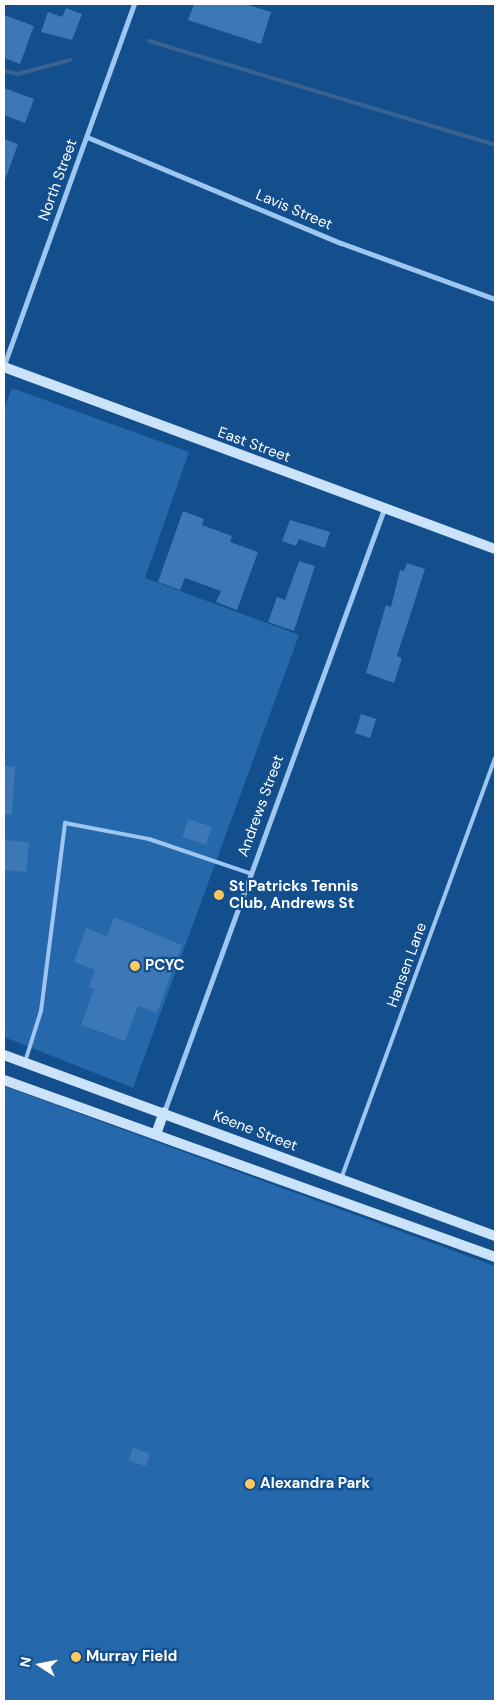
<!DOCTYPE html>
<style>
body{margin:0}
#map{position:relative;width:499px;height:1705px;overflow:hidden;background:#134e8d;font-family:"DM Sans",sans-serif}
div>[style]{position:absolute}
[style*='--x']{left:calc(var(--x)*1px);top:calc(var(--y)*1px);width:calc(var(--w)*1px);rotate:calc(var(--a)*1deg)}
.green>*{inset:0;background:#2568ac}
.stream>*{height:4px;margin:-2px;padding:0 2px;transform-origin:2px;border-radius:2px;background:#386391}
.building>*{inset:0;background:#3c77b6;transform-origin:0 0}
.lane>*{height:4px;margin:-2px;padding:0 2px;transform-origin:2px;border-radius:2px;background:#9dc6f1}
.street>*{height:5px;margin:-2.5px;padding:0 2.5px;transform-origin:2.5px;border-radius:2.5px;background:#9dc6f1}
.secondary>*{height:10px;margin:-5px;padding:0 5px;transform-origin:5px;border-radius:5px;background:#cbe2fb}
.dots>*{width:14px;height:14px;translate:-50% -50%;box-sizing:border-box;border:2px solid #134e8d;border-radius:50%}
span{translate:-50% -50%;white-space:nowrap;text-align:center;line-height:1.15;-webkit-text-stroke:4.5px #134e8d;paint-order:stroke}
.street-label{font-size:15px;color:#fff}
.poi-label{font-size:15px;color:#fff;font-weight:700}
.left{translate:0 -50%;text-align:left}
.frame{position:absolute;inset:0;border:5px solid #fff;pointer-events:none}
.north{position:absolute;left:15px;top:1640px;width:50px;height:50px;-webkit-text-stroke:4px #134e8d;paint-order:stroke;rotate:281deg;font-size:14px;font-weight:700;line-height:20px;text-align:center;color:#fff}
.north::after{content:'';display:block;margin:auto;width:18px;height:22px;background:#fff;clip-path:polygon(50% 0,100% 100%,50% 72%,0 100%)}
</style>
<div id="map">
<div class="green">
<div style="clip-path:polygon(12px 388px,189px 452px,145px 578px,299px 635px,133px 1088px,4px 1037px,4px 409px)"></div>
<div style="clip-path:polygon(4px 1086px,495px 1266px,495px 1701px,4px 1701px)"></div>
</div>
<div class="stream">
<div style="--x:149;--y:41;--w:361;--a:16.7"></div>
<div style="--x:4;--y:71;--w:14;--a:12"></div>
<div style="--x:18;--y:74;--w:54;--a:-15.1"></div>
</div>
<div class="building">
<div style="clip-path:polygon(194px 4px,245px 4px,271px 12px,261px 44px,188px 20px)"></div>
<div style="clip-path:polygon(66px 8px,82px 14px,72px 40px,41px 32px,48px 12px,62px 17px)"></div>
<div style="clip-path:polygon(4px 15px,34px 26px,20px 64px,4px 58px)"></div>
<div style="clip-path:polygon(4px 88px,34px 99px,25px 123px,4px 115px)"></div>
<div style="clip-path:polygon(4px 139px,18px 144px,5px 180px,4px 180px)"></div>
<div style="clip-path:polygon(183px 511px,204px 519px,202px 525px,232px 536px,230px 542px,258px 552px,237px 610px,216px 602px,221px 591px,185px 578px,180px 590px,158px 582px)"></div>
<div style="clip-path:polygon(290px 520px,330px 532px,325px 548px,299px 539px,296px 546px,282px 541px)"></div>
<div style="clip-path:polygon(299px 561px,315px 566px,294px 631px,268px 622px,277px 597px,285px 600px)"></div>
<div style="clip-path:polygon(407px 563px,425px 569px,397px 656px,402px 658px,394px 683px,366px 673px,386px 605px,391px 607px,400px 570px,404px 571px)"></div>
<div style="left:361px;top:714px;width:16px;height:20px;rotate:18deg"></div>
<div style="clip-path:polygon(4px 766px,15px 767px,12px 815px,4px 815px)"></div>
<div style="left:188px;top:819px;width:25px;height:19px;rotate:18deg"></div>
<div style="left:4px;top:840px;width:25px;height:30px;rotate:5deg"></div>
<div style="clip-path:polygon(114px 917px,182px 945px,157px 1013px,138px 1006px,125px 1041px,81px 1025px,94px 989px,89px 987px,95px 970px,74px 962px,86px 928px,107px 936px)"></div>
<div style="left:133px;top:1448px;width:18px;height:13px;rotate:19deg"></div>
</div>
<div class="lane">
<div style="--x:25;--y:1062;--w:53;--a:-72.6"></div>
<div style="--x:41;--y:1011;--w:190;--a:-82.7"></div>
<div style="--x:65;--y:823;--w:86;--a:10.8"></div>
<div style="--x:149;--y:839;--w:106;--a:18.8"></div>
<div style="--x:341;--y:1179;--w:448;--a:-69.9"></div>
</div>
<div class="street">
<div style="--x:87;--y:137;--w:275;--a:22.7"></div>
<div style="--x:341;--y:243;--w:164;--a:20"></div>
<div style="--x:4;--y:365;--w:384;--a:-70.2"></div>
<div style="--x:164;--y:1112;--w:642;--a:-69.96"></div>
</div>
<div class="secondary">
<div style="--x:4;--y:367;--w:524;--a:20.34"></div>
<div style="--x:4;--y:1055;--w:523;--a:20.24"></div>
<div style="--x:4;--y:1080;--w:522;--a:19.82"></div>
<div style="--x:156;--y:1134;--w:23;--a:-70"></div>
</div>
<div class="dots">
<div style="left:219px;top:895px;background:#ffc95c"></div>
<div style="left:135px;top:966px;background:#ffc95c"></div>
<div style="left:250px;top:1484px;background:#ffc95c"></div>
<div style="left:76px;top:1657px;background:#ffc95c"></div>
</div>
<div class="street-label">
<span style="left:58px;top:180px;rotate:-70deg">North Street</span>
<span style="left:294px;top:210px;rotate:23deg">Lavis Street</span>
<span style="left:254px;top:445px;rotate:20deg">East Street</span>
<span style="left:261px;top:806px;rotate:-70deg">Andrews Street</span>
<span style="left:407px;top:965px;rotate:-70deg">Hansen Lane</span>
<span style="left:255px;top:1131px;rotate:21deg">Keene Street</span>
</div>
<div class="poi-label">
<span class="left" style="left:229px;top:895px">St Patricks Tennis<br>Club, Andrews St</span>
<span class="left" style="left:145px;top:966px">PCYC</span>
<span class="left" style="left:260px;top:1484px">Alexandra Park</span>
<span class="left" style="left:86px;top:1657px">Murray Field</span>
</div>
<div class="frame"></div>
<div class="north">N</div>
</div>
